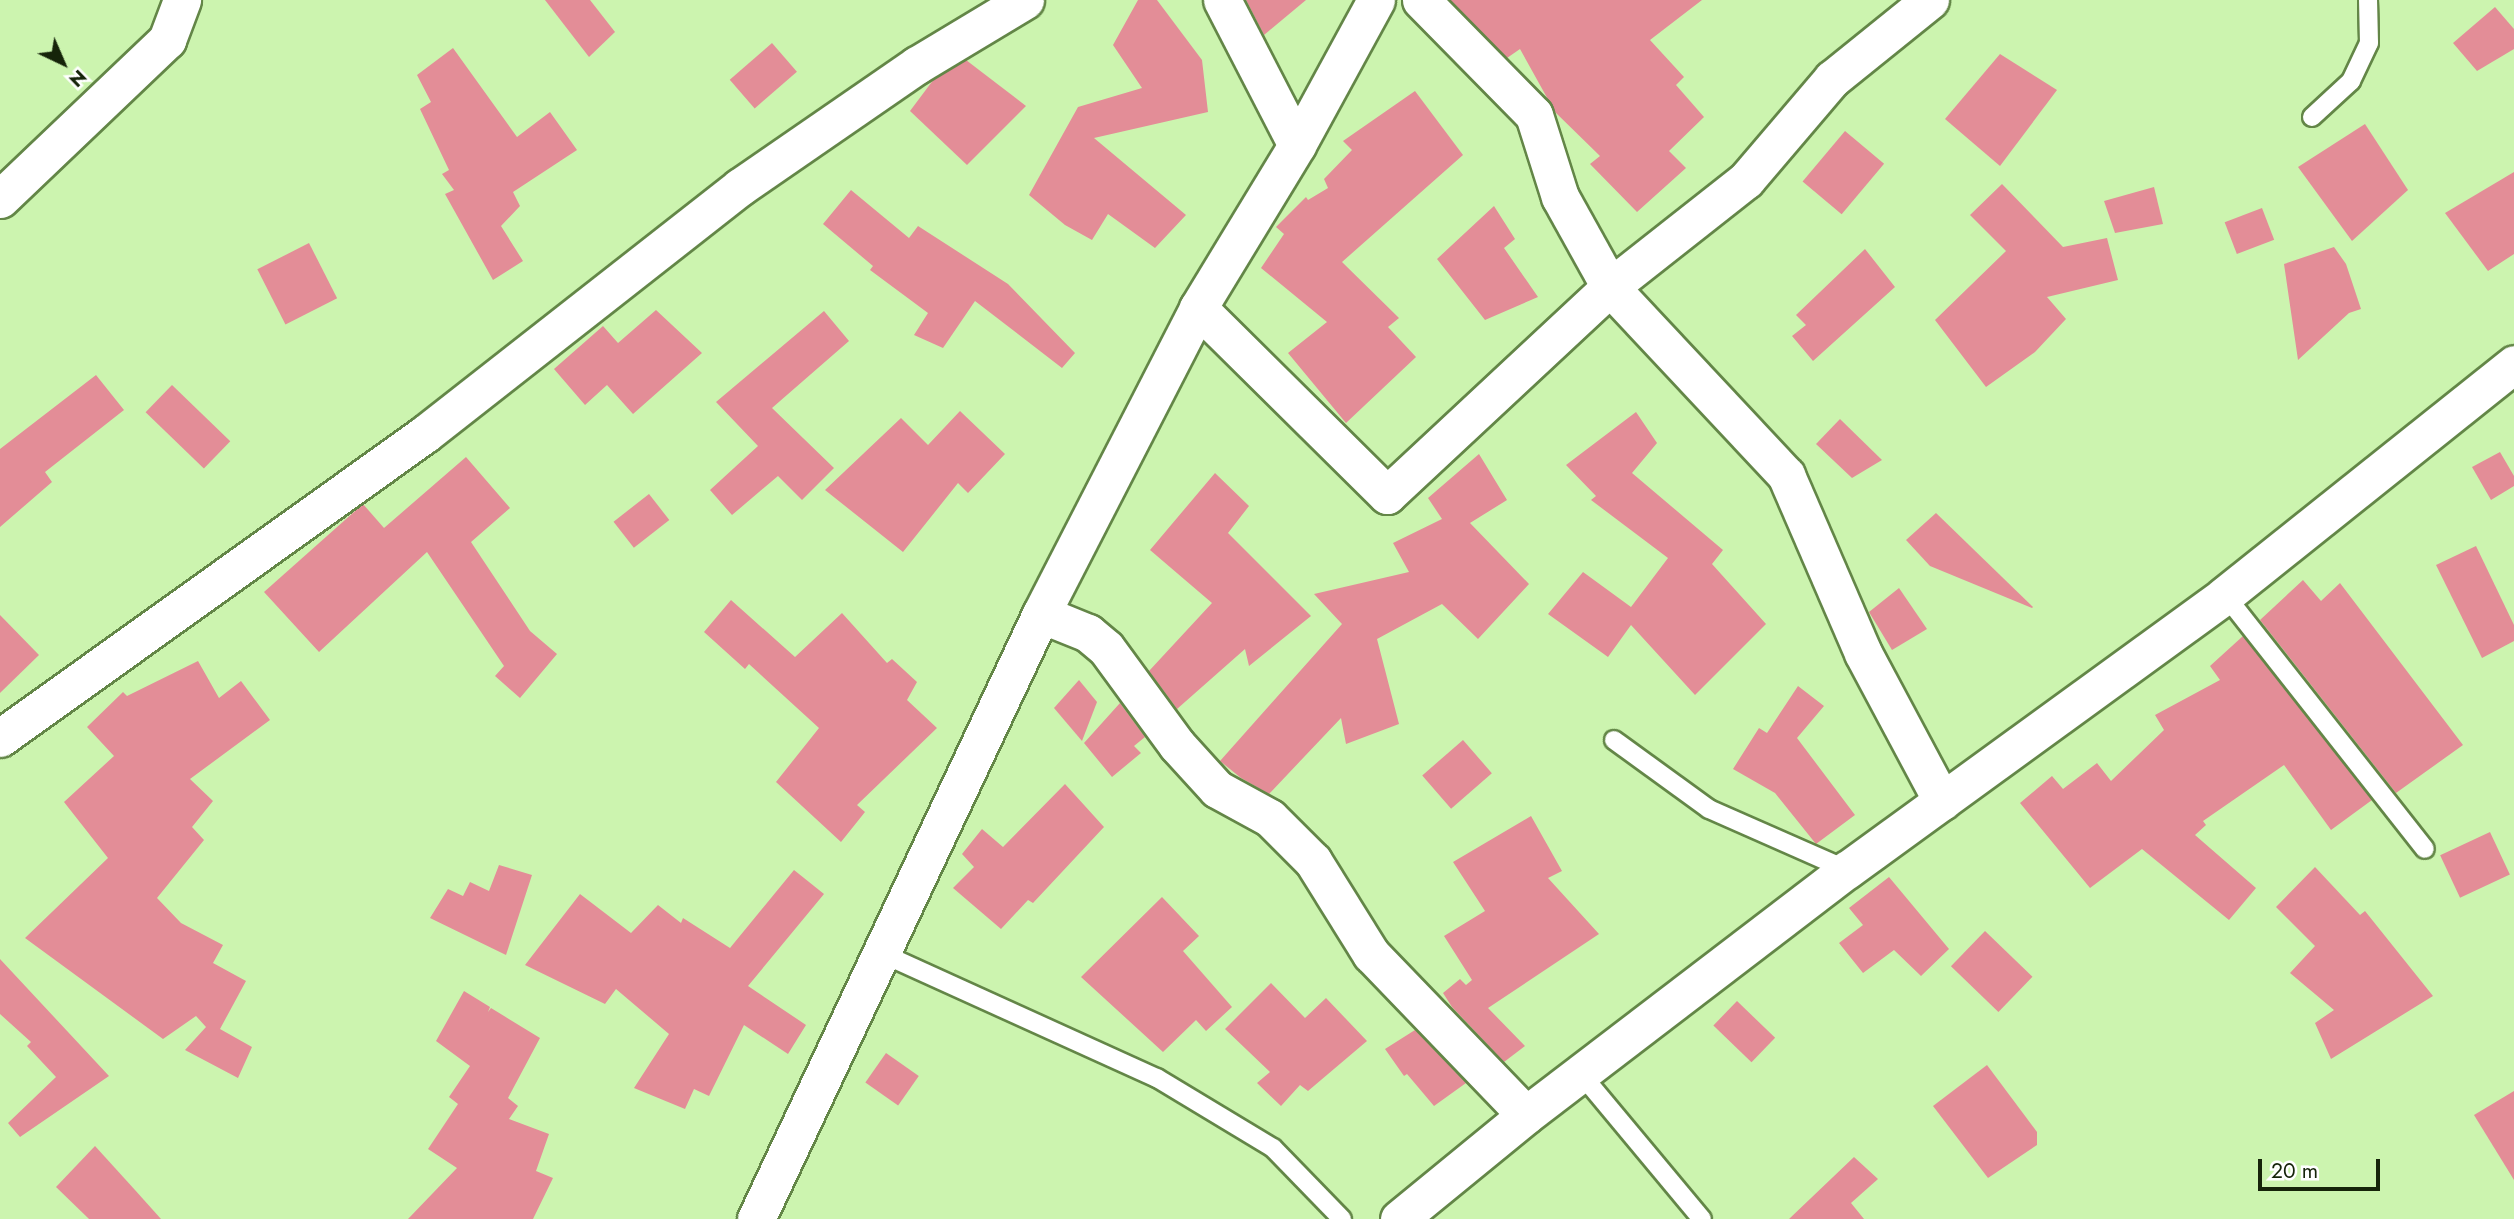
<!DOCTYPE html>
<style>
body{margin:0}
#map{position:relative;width:2514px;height:1219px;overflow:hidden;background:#ccf4af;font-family:Jost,sans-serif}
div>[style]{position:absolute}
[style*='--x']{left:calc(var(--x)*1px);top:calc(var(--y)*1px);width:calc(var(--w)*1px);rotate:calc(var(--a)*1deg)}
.building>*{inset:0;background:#e38d97;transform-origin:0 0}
.roads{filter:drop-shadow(2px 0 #638647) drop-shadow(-2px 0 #638647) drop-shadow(0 2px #638647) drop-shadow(0 -2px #638647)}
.service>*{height:18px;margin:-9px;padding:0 9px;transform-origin:9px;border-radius:9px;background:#fff}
.minor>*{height:37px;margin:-18.5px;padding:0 18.5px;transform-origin:18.5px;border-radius:18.5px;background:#fff}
span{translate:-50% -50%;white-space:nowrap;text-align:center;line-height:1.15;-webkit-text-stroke:7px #fff;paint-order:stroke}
.north{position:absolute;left:28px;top:28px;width:70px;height:70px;-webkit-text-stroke:5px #fff;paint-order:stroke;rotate:136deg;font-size:19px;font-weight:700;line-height:28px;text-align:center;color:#16240a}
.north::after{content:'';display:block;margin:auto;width:24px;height:32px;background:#16240a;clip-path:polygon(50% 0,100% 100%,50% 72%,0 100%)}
.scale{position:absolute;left:2258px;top:1159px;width:122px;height:32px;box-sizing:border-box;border:4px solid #16240a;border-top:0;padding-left:9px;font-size:21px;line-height:24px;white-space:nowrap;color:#16240a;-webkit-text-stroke:5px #fff;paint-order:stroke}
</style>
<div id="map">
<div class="building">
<div style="clip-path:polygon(545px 0,590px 0,615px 32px,589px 57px)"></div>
<div style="clip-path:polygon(1138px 0,1157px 0,1202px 60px,1208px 112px,1094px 138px,1186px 215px,1155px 248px,1108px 214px,1092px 240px,1065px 225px,1029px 195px,1078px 107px,1142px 88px,1113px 45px)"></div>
<div style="clip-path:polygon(1246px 0,1306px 0,1264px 35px)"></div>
<div style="clip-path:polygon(1450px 0,1702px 0,1650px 40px,1684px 77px,1676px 85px,1704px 117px,1669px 151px,1686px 168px,1637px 212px,1590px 164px,1600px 156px,1555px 112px,1520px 49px,1507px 58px)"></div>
<div style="clip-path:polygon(2495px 7px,2514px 29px,2514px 49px,2477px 71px,2453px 43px)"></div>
<div style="left:772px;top:43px;width:38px;height:56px;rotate:49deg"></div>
<div style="clip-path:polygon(453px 48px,517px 137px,550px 112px,577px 150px,513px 192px,520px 206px,501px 226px,523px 261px,493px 280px,445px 194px,454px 190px,442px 174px,449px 170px,420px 109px,431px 102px,417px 75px)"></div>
<div style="clip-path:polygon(2000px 54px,2057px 90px,2000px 166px,1945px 119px)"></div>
<div style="clip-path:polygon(966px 60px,1026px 106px,967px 165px,910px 111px,934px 79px)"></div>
<div style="clip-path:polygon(1415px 91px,1463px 155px,1342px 262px,1399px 318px,1388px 327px,1416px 357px,1346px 423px,1288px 353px,1327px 322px,1261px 268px,1284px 234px,1276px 227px,1306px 197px,1308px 200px,1328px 188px,1324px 179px,1352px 150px,1343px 141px)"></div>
<div style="clip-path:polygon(2365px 124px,2408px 190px,2352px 241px,2298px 167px)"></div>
<div style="left:1845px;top:131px;width:51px;height:66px;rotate:40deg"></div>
<div style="clip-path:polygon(2514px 172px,2514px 254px,2488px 271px,2445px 213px)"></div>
<div style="clip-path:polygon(2002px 184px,2063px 247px,2107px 238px,2118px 280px,2047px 297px,2066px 319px,2035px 352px,1986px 387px,1935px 320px,2006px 251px,1970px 215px)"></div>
<div style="clip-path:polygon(2154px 187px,2163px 224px,2115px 233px,2104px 201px)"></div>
<div style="clip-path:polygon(851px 190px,909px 238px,918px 226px,1008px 284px,1075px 353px,1062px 368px,975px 301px,943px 348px,914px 335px,928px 313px,870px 270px,873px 266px,823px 224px)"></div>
<div style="clip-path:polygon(1494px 206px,1515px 239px,1504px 248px,1538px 297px,1485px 320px,1437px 259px)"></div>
<div style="left:2262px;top:208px;width:34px;height:40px;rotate:69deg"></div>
<div style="left:309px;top:243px;width:62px;height:58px;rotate:63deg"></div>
<div style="clip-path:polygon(2334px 247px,2346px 264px,2361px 309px,2349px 313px,2298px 360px,2284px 264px)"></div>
<div style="clip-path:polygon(1865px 249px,1895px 287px,1813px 361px,1792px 336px,1806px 325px,1796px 315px)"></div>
<div style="clip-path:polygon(656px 310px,702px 353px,633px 414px,607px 385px,585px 405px,554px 369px,603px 326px,618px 343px)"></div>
<div style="clip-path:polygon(824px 311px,849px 341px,772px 408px,834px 468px,802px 500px,778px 476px,732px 515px,710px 490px,758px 446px,716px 402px)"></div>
<div style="clip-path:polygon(96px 375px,124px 410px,45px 472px,52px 482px,0 527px,0 449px)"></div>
<div style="left:172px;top:385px;width:81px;height:38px;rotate:44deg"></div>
<div style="clip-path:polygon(960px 411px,1005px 454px,968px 493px,958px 483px,903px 552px,825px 490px,901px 418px,928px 445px)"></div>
<div style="clip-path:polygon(1636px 412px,1657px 443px,1632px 473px,1723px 550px,1712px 564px,1766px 624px,1695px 695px,1631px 625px,1608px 657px,1548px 614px,1583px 572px,1631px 607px,1668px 558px,1591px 500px,1596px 496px,1566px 465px)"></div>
<div style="clip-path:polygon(1840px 419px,1882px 460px,1852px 478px,1816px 444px)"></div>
<div style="clip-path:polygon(2500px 452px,2514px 476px,2514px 486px,2491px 500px,2472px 467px)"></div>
<div style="clip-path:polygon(1479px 454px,1507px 500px,1470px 523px,1529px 584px,1478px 639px,1442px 604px,1377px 639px,1399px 724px,1346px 744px,1341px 718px,1269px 794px,1241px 778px,1220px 761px,1342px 624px,1314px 594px,1409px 572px,1393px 543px,1442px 519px,1428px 498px)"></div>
<div style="clip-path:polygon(466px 457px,510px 508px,471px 542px,530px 631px,557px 654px,520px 698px,495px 676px,504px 666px,427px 552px,319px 652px,264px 592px,363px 504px,384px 528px)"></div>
<div style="clip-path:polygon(1215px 473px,1249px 506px,1228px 533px,1311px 616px,1249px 666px,1245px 649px,1177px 709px,1149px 671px,1212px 603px,1150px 550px)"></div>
<div style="left:649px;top:494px;width:33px;height:45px;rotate:52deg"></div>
<div style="clip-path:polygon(1936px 513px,2033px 607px,2032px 608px,1930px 566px,1906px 540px)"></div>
<div style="clip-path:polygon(2476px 546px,2514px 625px,2514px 641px,2482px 658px,2436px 565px)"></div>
<div style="clip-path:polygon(2303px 580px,2321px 601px,2340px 583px,2463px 745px,2396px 793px,2260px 620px)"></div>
<div style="clip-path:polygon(1899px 588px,1927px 629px,1892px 650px,1869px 612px)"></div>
<div style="clip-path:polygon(731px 600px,795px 657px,842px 613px,887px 663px,892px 659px,917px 682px,907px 700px,937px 728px,857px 805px,865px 812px,841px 842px,776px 782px,819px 728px,749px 664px,745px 669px,704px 632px)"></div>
<div style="clip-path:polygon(0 615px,39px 655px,0 693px)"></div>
<div style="clip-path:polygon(2243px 636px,2372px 800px,2331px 830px,2284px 765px,2203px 821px,2206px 825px,2195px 835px,2256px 888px,2229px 920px,2142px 849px,2090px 888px,2020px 803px,2052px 776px,2063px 789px,2097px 763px,2111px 781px,2164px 730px,2155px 715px,2220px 680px,2210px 666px)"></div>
<div style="clip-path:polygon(198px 661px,219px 698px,241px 681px,270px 720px,190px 779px,213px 801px,192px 827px,204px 840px,157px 898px,181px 923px,223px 945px,213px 963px,246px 981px,220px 1029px,252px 1047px,238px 1078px,185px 1050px,206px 1027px,196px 1016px,163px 1039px,25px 938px,108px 858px,64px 802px,114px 756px,87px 727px,123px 692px,127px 696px)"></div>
<div style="clip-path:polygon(1079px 680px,1097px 702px,1082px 741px,1054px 708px)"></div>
<div style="clip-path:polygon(1798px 686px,1824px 706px,1797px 738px,1855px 815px,1816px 844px,1775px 793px,1733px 769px,1759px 728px,1767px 733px)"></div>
<div style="clip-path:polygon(1120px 703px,1145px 737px,1134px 746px,1141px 753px,1112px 777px,1084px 743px)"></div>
<div style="left:1463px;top:740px;width:44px;height:54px;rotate:49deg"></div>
<div style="clip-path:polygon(1065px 784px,1104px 827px,1033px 903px,1028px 900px,1001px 929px,953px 888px,974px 867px,962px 854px,982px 829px,1003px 847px)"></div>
<div style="clip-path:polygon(1531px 816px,1562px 871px,1548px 878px,1599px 934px,1488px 1008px,1525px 1046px,1504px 1062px,1452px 1007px,1443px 993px,1460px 979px,1466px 985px,1472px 980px,1444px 936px,1485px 911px,1453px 862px)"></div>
<div style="left:2490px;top:832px;width:47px;height:55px;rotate:65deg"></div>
<div style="clip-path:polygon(499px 865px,532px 875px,506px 955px,430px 918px,448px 889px,463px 896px,470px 882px,489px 891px)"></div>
<div style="clip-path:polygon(2315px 867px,2360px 915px,2365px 911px,2433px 996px,2331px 1059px,2315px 1023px,2334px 1010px,2290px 973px,2315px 946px,2276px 907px)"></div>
<div style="clip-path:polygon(794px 870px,824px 894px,748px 986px,806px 1025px,788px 1054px,744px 1025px,709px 1096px,694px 1089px,685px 1109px,634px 1088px,669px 1034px,616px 989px,605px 1004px,525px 965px,580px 894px,631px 933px,658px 905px,681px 923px,683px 918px,730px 948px)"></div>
<div style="clip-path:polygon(1889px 877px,1949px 949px,1921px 976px,1894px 950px,1863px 973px,1839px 943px,1863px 925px,1849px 908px)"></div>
<div style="clip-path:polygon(1162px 897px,1199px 936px,1183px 951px,1232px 1007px,1206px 1031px,1196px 1020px,1163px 1052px,1081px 977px)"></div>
<div style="left:1985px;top:931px;width:66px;height:49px;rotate:44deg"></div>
<div style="clip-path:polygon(0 959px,109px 1076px,20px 1137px,8px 1123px,56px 1077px,27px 1046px,31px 1042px,0 1014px)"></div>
<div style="clip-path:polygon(1271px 983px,1305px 1018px,1326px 998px,1367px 1041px,1308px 1091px,1300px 1085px,1281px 1106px,1257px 1083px,1270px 1072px,1225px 1029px)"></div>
<div style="clip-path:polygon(464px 991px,490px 1007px,488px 1012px,491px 1008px,540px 1038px,508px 1098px,518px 1106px,509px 1119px,549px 1134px,536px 1171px,553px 1178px,533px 1219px,408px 1219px,457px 1168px,428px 1149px,458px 1104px,449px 1097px,470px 1066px,436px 1041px)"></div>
<div style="left:1737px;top:1001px;width:53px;height:34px;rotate:44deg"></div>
<div style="clip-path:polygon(1415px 1030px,1466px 1083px,1434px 1106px,1407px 1074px,1404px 1076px,1385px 1049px)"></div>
<div style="left:886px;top:1053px;width:40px;height:36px;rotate:35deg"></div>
<div style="clip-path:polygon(1987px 1065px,2037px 1132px,2037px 1145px,1988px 1178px,1933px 1106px)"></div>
<div style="clip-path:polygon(2514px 1091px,2514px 1180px,2474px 1115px)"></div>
<div style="clip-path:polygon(95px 1146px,135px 1190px,161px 1219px,89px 1219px,56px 1187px)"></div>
<div style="clip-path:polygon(1854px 1157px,1878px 1179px,1851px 1203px,1864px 1219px,1789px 1219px)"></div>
</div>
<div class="roads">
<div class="service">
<div style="--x:2312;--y:117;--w:53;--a:-42.7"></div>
<div style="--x:2351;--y:81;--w:42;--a:-64.7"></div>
<div style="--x:2369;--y:43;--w:43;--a:-91.3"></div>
<div style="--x:2225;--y:595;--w:323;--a:51.8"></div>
<div style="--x:1614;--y:740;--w:117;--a:36"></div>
<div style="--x:1709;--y:809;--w:151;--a:23.8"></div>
<div style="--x:881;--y:953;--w:303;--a:24.4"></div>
<div style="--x:1157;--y:1078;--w:135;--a:31.1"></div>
<div style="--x:1273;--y:1148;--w:99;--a:45.8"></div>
<div style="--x:1581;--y:1074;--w:189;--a:50.2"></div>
</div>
<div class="minor">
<div style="--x:1222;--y:0;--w:163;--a:62.7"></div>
<div style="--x:1421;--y:0;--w:161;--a:45.5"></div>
<div style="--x:1534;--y:115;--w:86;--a:72.4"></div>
<div style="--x:1560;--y:197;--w:103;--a:60.9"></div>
<div style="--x:1610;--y:287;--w:258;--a:46.9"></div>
<div style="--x:1786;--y:475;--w:194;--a:66.6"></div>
<div style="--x:1863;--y:653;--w:168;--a:61.9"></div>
<div style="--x:0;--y:199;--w:231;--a:-43.6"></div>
<div style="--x:167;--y:40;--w:43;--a:-69.4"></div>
<div style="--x:1198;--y:308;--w:266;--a:44.7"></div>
<div style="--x:1387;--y:495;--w:305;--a:-43"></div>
<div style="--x:1610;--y:287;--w:173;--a:-38.2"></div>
<div style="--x:1746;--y:180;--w:133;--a:-49.6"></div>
<div style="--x:1832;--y:79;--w:126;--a:-38.9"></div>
<div style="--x:1041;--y:614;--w:51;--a:22"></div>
<div style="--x:1088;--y:633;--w:23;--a:40"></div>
<div style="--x:1106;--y:648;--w:120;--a:53.8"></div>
<div style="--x:1177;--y:745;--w:59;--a:47.7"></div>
<div style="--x:1217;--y:789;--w:60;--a:28.7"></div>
<div style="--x:1270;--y:818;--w:61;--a:45"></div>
<div style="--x:1313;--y:861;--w:110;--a:58.1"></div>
<div style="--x:1371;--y:954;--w:223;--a:46.1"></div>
<div style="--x:0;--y:738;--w:523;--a:-35.58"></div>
<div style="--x:425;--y:434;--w:400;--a:-38.1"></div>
<div style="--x:740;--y:187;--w:215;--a:-34.6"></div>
<div style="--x:917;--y:65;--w:126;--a:-31"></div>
<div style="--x:756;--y:1219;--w:669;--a:-64.78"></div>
<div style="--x:1041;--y:614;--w:344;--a:-62.8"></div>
<div style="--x:1198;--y:308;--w:191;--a:-58.7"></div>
<div style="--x:1297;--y:145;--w:165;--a:-61.4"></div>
<div style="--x:1399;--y:1219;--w:164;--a:-39.3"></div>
<div style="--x:1526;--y:1115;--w:404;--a:-37.4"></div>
<div style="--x:1847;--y:870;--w:467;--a:-36"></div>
<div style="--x:2225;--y:595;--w:370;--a:-38.6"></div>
</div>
</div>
<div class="north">N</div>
<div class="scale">20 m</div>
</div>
